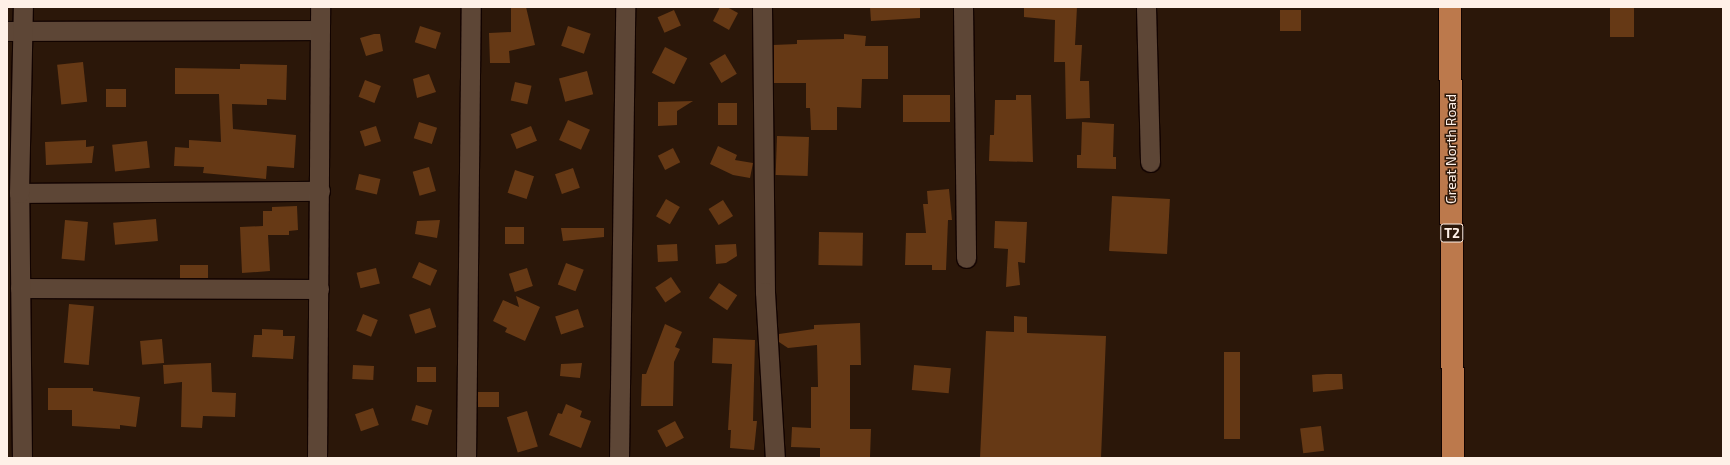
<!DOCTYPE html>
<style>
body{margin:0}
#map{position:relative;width:1730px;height:465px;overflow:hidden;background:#2b1709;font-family:"Exo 2",sans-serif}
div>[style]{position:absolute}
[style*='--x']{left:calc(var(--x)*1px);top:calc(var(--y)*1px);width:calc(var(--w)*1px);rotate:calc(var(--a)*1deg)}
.building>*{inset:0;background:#663915;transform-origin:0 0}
.roads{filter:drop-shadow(1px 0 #120300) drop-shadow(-1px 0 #120300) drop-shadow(0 1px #120300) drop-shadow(0 -1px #120300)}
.minor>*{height:19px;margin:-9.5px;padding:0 9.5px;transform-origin:9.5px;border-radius:9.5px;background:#5d4636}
.trunk>*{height:22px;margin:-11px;padding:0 11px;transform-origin:11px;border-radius:11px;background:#bc794c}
span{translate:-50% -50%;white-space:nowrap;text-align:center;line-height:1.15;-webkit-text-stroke:3px #2b1709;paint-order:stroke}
.shield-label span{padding:1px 3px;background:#2b1709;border:1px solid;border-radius:3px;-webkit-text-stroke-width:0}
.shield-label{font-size:13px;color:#fef0e7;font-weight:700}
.street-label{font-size:14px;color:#fef0e7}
.frame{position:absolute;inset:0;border:8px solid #fef0e7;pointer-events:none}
</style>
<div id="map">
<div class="building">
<div style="clip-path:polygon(511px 7px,526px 7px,535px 45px,509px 51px,510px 63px,490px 63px,489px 33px,511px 32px)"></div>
<div style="clip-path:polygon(720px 7px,727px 7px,738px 13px,729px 30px,713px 21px)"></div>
<div style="clip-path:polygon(870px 7px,920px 7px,920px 18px,871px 21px)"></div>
<div style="clip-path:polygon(1024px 7px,1077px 7px,1075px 45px,1082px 45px,1080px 81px,1089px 81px,1090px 118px,1066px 119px,1065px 62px,1054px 62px,1055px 20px,1024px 17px)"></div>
<div style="left:1610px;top:7px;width:24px;height:30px"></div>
<div style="left:674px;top:10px;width:17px;height:18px;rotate:66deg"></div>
<div style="left:1280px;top:10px;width:21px;height:21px"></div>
<div style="left:420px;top:26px;width:22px;height:17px;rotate:18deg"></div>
<div style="left:568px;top:26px;width:24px;height:21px;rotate:19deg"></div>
<div style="clip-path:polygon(374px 34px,380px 34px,383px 51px,366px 56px,360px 38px)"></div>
<div style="clip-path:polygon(844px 34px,866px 36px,865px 46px,888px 46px,888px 79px,862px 79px,861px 108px,837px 107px,837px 130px,811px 130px,810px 108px,806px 108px,806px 83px,774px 83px,773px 45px,797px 44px,797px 40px,844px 39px)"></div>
<div style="left:665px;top:47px;width:25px;height:29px;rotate:27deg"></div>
<div style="left:725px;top:54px;width:23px;height:18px;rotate:59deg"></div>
<div style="left:83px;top:62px;width:40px;height:26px;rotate:84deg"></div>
<div style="clip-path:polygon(240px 64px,287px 65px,286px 100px,267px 99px,267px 105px,232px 104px,233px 129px,296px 135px,294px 168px,267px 166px,266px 179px,203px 173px,204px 167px,174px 166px,175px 147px,189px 148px,189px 140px,221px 142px,219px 94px,175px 94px,175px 68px,240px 69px)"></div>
<div style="left:587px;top:71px;width:24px;height:29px;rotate:75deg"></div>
<div style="clip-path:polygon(429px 74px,436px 92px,417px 98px,413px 79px)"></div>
<div style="left:365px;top:80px;width:17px;height:18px;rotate:21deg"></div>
<div style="left:515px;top:82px;width:17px;height:19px;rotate:13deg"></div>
<div style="left:126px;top:89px;width:18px;height:20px;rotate:90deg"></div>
<div style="left:950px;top:95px;width:27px;height:47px;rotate:90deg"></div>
<div style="clip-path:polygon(1016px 95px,1031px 95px,1033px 162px,989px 161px,990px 135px,994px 135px,995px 100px,1016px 100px)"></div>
<div style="clip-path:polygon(693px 101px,677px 111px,677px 125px,658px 126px,658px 102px)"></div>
<div style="left:718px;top:103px;width:19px;height:22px"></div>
<div style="left:568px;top:120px;width:24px;height:22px;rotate:24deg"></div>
<div style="left:419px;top:122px;width:19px;height:17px;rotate:18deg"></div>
<div style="clip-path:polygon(1082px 122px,1114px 124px,1113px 157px,1116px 157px,1116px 169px,1077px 168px,1077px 155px,1081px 155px)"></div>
<div style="left:376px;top:126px;width:16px;height:17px;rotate:72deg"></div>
<div style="left:531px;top:126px;width:16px;height:22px;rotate:68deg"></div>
<div style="left:777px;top:136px;width:32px;height:39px;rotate:2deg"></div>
<div style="clip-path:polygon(86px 140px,86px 147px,94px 146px,92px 163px,46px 165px,45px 142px)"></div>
<div style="left:147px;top:141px;width:27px;height:35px;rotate:84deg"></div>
<div style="clip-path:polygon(718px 146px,737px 155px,735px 160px,753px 163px,750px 178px,733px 175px,710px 164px)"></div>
<div style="left:673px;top:148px;width:16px;height:17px;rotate:63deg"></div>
<div style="left:429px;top:167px;width:25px;height:17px;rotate:74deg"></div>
<div style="left:573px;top:168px;width:21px;height:19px;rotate:71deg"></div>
<div style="left:515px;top:170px;width:20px;height:24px;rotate:18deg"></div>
<div style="left:359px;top:174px;width:22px;height:16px;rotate:13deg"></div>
<div style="clip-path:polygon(949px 189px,952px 220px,948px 220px,946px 270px,932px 270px,932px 265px,905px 265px,906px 233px,926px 233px,923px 204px,928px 204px,927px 191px)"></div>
<div style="left:1112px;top:196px;width:58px;height:55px;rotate:3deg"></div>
<div style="left:666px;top:199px;width:16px;height:20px;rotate:30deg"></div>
<div style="left:723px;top:200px;width:19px;height:17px;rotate:58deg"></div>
<div style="clip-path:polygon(297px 206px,298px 230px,289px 231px,289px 235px,268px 235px,270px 271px,242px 273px,240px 227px,263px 226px,263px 211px,272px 211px,272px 207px)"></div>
<div style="left:156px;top:219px;width:22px;height:43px;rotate:85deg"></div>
<div style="left:65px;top:220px;width:23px;height:39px;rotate:5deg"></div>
<div style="clip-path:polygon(440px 220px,437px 238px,415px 234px,417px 221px)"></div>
<div style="clip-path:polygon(995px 221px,1027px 222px,1025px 263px,1018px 262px,1020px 285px,1006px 287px,1008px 249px,994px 248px)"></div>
<div style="left:505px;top:227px;width:19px;height:17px"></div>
<div style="clip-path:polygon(561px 228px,604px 228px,604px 237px,563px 241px)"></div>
<div style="left:819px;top:232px;width:44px;height:33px;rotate:1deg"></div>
<div style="left:677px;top:244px;width:17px;height:20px;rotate:87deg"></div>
<div style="clip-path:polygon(736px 244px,737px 256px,726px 263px,716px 264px,715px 245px)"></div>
<div style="left:419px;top:262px;width:20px;height:17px;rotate:24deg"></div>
<div style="left:566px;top:263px;width:19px;height:23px;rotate:21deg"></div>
<div style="left:180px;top:265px;width:28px;height:13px"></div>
<div style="left:376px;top:268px;width:16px;height:20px;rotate:76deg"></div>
<div style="left:527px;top:268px;width:19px;height:19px;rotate:72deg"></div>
<div style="left:671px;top:277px;width:18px;height:19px;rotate:56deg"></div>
<div style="left:719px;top:283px;width:22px;height:18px;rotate:34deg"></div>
<div style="clip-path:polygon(516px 296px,540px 307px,525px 341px,505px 332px,507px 328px,493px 321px,503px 300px,519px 307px)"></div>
<div style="left:69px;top:304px;width:25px;height:59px;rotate:5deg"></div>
<div style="left:430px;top:308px;width:20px;height:22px;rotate:72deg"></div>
<div style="left:578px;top:309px;width:19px;height:24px;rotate:72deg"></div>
<div style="left:363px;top:314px;width:16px;height:18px;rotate:22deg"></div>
<div style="clip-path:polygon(1014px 316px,1027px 317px,1027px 333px,1106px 336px,1101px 458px,980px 458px,986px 331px,1014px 332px)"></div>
<div style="clip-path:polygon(860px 323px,861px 365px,850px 365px,850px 429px,871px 429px,870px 457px,820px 457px,820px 448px,791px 447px,792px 427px,811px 428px,811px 387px,818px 387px,817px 345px,788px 348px,779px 342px,779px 334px,814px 329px,814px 325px)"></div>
<div style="clip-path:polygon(665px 324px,682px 332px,675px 347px,680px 349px,674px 362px,673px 406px,641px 406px,642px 374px,646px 374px)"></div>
<div style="clip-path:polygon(262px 329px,283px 330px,283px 336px,295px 336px,293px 359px,252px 357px,254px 335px,262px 335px)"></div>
<div style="clip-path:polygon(713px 338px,755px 340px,753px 421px,757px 421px,754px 450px,730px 448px,731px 430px,728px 430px,732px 364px,712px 363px)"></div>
<div style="left:162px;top:339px;width:24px;height:22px;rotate:85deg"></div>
<div style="left:1224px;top:352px;width:16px;height:87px"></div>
<div style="clip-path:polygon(211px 363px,212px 392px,236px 393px,235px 417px,203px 416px,202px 428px,181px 427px,182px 382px,164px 384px,163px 365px)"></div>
<div style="clip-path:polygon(582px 363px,580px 378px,560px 376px,561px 364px)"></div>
<div style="left:353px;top:365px;width:21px;height:14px;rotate:3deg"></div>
<div style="left:914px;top:365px;width:37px;height:25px;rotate:5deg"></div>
<div style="left:417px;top:367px;width:19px;height:15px"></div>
<div style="clip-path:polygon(1326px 374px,1342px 374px,1343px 389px,1313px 392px,1312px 375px)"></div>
<div style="clip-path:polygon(48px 388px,93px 388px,93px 391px,140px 397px,136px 427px,120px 425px,120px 429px,72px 426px,72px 410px,48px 410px)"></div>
<div style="left:478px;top:392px;width:21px;height:15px"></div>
<div style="clip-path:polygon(566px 404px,582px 411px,580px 417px,591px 421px,581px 448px,549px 435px,558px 413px,562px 414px)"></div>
<div style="left:416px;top:405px;width:17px;height:16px;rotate:17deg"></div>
<div style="left:373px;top:408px;width:18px;height:19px;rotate:71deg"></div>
<div style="left:527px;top:411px;width:37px;height:21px;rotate:73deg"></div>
<div style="left:675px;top:421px;width:19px;height:20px;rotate:62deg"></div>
<div style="left:1321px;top:426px;width:25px;height:21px;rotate:83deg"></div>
</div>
<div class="roads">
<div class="minor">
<div style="--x:762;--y:7;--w:285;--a:89.4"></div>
<div style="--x:765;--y:292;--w:166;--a:86.6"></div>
<div style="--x:963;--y:7;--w:251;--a:89.3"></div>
<div style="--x:1146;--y:7;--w:155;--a:88.5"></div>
<div style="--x:7;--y:31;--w:312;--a:-0.2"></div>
<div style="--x:19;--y:193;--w:301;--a:-0.4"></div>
<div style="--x:20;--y:288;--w:299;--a:0.2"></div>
<div style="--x:22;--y:458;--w:265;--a:-90.6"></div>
<div style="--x:19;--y:193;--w:186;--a:-88.8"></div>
<div style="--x:317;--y:458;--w:451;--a:-89.6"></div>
<div style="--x:466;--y:458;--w:451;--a:-89.4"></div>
<div style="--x:619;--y:458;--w:451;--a:-89.2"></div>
</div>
<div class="trunk">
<div style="--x:1450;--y:7;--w:451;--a:89.6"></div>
</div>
</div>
<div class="shield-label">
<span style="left:1452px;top:233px">T2</span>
</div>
<div class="street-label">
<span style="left:1451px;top:149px;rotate:-90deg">Great North Road</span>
</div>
<div class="frame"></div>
</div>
